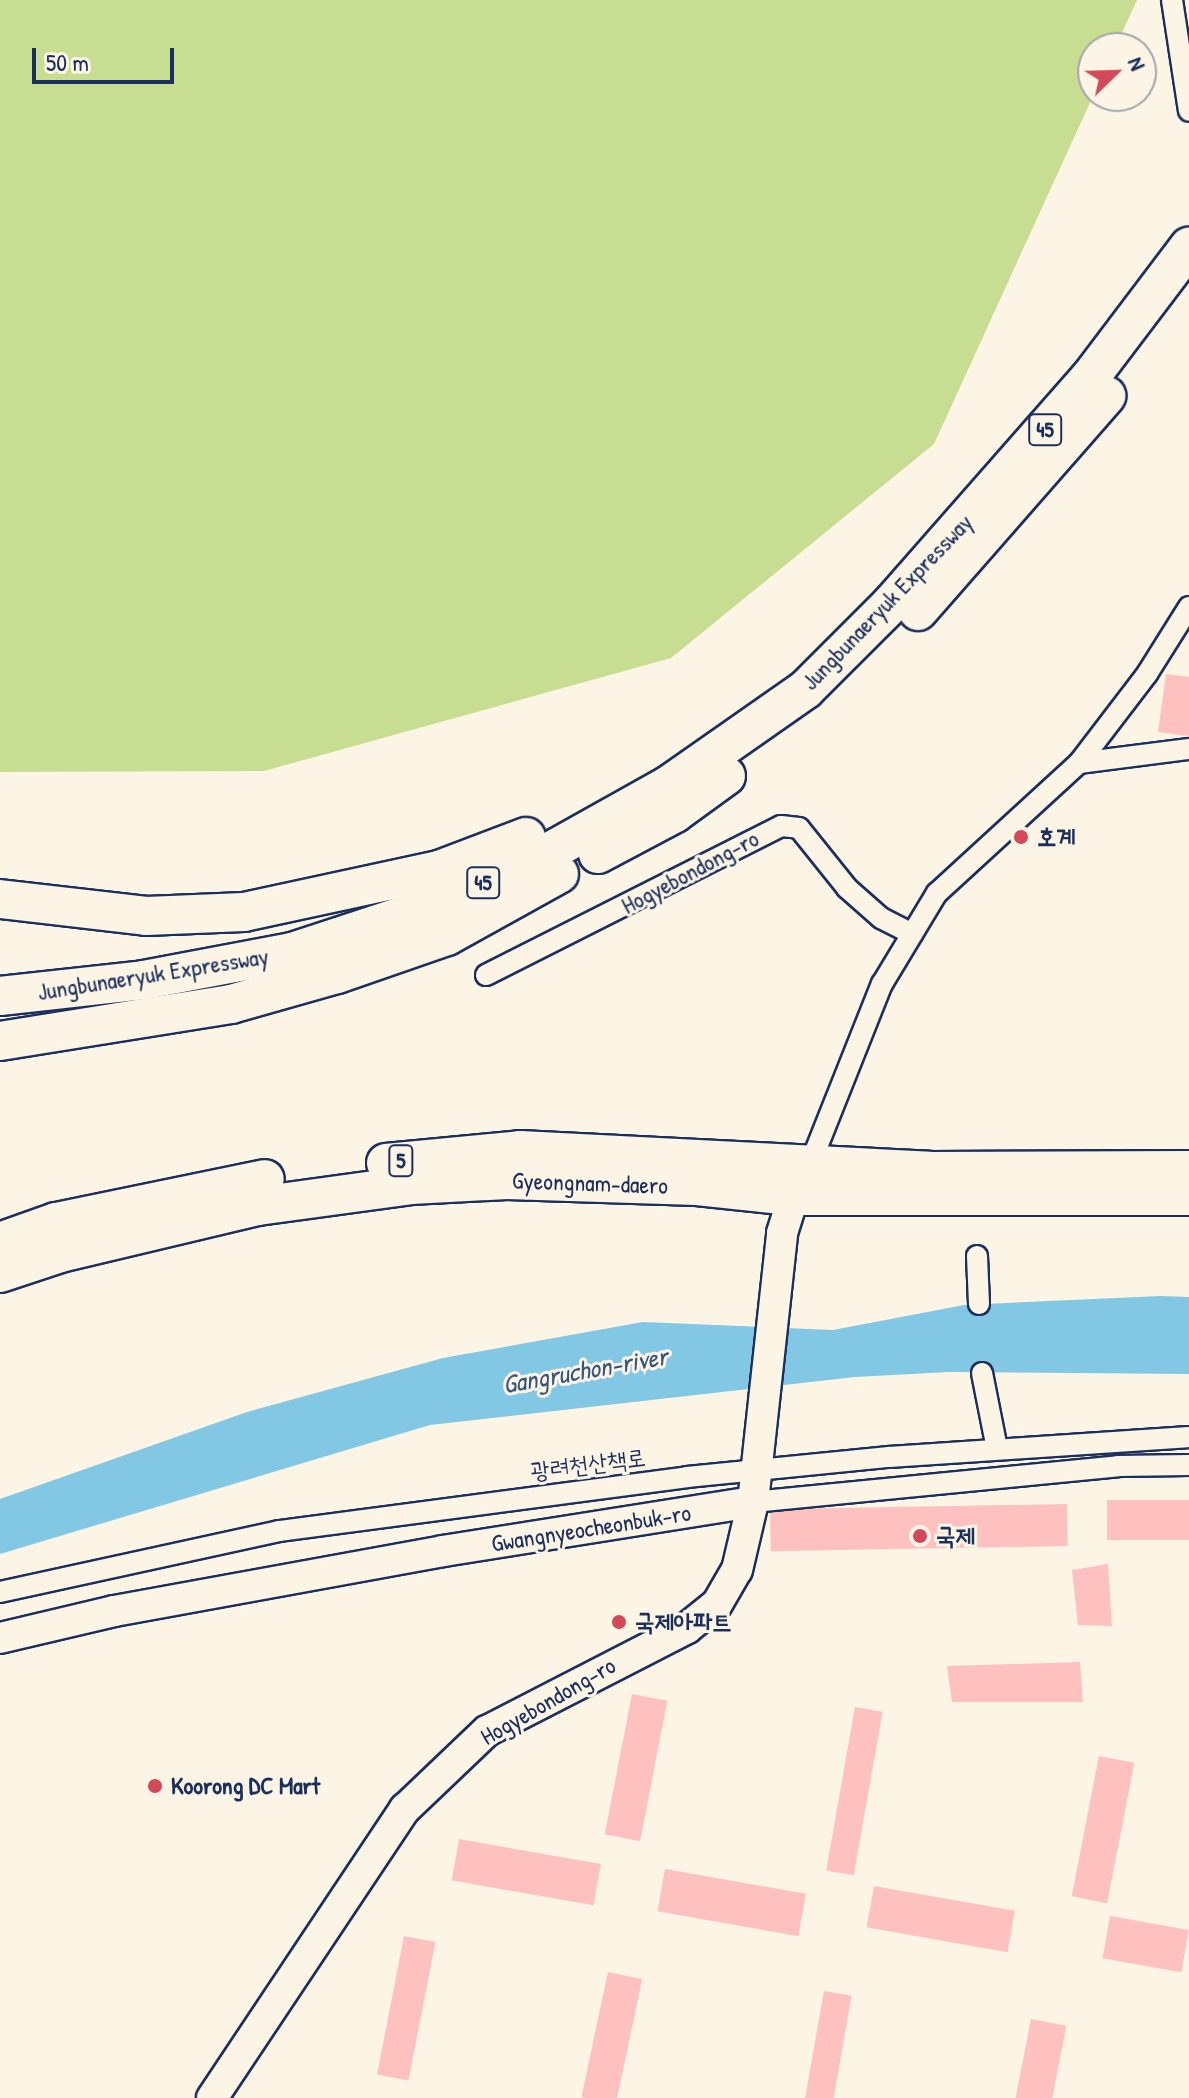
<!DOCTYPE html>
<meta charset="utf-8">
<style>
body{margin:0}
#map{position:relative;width:1189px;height:2098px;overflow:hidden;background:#fcf5e5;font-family:"Patrick Hand","Poor Story",sans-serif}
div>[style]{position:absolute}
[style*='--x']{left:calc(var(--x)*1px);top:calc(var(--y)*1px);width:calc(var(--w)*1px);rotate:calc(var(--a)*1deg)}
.green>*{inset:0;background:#c7dd92}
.water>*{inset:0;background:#82c7e3}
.building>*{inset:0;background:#fec1bf;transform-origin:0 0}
.roads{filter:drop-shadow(2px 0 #1b2f5e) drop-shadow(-2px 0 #1b2f5e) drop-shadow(0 2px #1b2f5e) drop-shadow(0 -2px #1b2f5e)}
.street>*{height:20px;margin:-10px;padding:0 10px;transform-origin:10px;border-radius:10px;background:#fcf5e5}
.secondary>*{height:30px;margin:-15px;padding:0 15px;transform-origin:15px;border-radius:15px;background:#fcf5e5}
.highway>*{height:38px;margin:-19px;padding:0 19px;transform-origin:19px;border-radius:19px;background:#fcf5e5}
.dots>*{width:22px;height:22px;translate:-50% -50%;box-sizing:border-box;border:4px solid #fcf5e5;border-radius:50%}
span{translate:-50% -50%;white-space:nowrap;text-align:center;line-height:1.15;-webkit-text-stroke:6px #fcf5e5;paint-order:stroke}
.shield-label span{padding:2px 6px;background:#fcf5e5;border:2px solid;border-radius:6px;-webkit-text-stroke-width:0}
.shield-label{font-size:22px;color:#1b2f5e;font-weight:700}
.street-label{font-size:24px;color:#1b2f5e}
.poi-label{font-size:24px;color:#1b2f5e;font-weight:700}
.left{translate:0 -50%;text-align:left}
.water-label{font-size:26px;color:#35557f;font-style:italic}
.north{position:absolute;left:1077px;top:32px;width:80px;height:80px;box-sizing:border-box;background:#fcf5e5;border:2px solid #a2a6af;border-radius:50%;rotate:67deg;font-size:22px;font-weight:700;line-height:32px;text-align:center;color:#1b2f5e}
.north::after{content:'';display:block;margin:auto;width:28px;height:36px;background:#d1495b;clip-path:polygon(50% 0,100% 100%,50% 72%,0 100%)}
.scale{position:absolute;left:32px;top:48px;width:142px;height:36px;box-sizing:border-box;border:4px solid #1b2f5e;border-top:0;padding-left:10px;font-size:24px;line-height:28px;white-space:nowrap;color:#1b2f5e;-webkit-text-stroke:6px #fcf5e5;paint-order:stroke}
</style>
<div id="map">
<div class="green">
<div style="clip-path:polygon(0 0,1137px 0,1115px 48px,1093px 48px,1093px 96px,934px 444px,671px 658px,264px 771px,0 772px)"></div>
</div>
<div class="water">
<div style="clip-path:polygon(1160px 1296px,1189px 1297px,1189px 1374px,949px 1372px,855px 1377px,430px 1425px,0 1554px,0 1499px,247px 1412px,443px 1358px,643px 1322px,833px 1330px,964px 1305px)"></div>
</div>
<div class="building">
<div style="clip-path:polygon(1166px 674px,1189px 677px,1189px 736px,1158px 732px)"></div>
<div style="left:1189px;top:1500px;width:40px;height:82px;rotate:90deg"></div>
<div style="left:1067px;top:1504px;width:42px;height:297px;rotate:89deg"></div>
<div style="clip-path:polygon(1108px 1564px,1112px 1626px,1078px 1625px,1072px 1570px)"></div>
<div style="clip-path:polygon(1080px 1662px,1083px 1702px,952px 1702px,947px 1666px)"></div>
<div style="left:632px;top:1694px;width:36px;height:143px;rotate:11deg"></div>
<div style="left:855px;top:1707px;width:28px;height:166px;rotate:10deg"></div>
<div style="left:1099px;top:1756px;width:36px;height:143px;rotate:11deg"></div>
<div style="left:459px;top:1839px;width:144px;height:42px;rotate:10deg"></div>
<div style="left:665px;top:1869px;width:143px;height:43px;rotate:10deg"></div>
<div style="left:874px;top:1886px;width:143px;height:42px;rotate:10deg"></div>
<div style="left:1110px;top:1916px;width:80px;height:43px;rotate:10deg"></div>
<div style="left:404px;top:1936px;width:32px;height:141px;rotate:11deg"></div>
<div style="left:608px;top:1972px;width:35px;height:128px;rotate:12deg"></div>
<div style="left:824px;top:1991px;width:28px;height:109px;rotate:10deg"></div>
<div style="left:1031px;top:2019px;width:36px;height:81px;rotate:11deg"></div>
</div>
<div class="roads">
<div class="street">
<div style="--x:1172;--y:0;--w:112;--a:81.3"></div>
<div style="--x:1079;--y:763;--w:111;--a:-7.3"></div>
<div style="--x:486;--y:975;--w:330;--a:-26.8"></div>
<div style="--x:781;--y:826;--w:18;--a:6"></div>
<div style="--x:799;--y:828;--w:77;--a:51.3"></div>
<div style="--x:847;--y:888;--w:45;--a:41.4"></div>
<div style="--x:881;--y:918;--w:35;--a:27"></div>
<div style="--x:811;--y:1162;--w:192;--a:-68.3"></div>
<div style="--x:882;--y:984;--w:106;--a:-58.9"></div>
<div style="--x:937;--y:893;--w:193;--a:-42.5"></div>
<div style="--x:1079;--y:763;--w:112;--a:-52.6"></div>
<div style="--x:1147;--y:674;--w:79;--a:-57.9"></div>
<div style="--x:977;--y:1256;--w:48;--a:87.6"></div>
<div style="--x:982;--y:1373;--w:77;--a:78.8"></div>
<div style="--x:753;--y:1502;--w:367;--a:-5.6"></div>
<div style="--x:1118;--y:1466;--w:71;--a:-0.8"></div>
<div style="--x:0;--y:1592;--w:286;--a:-12.3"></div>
<div style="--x:279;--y:1531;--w:412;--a:-7.5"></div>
<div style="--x:687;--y:1477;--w:203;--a:-5.7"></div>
<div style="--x:889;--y:1457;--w:301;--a:-3.8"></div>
</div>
<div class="secondary">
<div style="--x:0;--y:1638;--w:117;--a:-13.3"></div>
<div style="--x:114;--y:1611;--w:334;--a:-10.3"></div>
<div style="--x:443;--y:1551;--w:314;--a:-9"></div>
<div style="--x:212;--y:2098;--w:348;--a:-56.3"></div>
<div style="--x:405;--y:1809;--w:113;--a:-43.6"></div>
<div style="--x:487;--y:1731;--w:225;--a:-27.2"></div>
<div style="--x:687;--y:1628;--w:38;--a:-39"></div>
<div style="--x:717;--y:1604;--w:39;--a:-60"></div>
<div style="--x:737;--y:1570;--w:70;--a:-76.8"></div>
<div style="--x:753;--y:1502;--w:271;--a:-83.8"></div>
<div style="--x:782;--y:1233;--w:57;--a:-72.5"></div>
</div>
<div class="highway">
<div style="--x:918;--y:611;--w:286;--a:-48.8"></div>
<div style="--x:598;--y:854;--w:87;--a:-28"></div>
<div style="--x:675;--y:813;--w:63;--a:-36"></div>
<div style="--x:0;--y:899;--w:147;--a:6.6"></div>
<div style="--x:146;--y:916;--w:98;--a:-2.3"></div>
<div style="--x:244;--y:912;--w:199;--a:-12.2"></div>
<div style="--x:439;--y:870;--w:93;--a:-20.8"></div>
<div style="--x:0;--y:996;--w:145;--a:-6.3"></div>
<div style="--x:144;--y:980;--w:151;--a:-10.7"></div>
<div style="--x:292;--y:952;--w:142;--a:-18.1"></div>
<div style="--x:427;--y:908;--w:116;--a:-23.9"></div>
<div style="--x:533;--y:861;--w:156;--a:-29.2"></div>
<div style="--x:669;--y:785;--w:167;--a:-35"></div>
<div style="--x:806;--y:689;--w:120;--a:-45"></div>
<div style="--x:891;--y:604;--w:300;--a:-48.7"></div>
<div style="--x:1089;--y:379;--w:166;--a:-52.9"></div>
<div style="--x:0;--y:1041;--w:234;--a:-9.1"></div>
<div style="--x:231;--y:1004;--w:110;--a:-15.8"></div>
<div style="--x:337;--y:974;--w:116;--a:-19.1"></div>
<div style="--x:447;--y:936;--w:128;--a:-29"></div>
<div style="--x:386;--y:1163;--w:135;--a:-5.5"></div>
<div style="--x:520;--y:1150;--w:410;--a:2.9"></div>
<div style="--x:929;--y:1171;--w:260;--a:-0.2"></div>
<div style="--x:0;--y:1242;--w:59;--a:-19.7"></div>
<div style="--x:56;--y:1222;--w:213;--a:-11.6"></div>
<div style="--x:0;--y:1273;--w:63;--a:-18.4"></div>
<div style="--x:60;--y:1253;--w:204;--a:-13.4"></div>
<div style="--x:258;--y:1206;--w:154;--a:-7.8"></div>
<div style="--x:411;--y:1185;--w:96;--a:-3"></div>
<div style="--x:507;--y:1180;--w:190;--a:1.8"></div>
<div style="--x:697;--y:1186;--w:95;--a:6.1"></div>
<div style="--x:791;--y:1196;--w:398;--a:0"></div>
</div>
</div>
<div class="dots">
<div style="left:1021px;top:837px;background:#d1495b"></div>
<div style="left:920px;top:1536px;background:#d1495b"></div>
<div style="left:619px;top:1622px;background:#d1495b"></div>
<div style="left:155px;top:1786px;background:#d1495b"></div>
</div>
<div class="shield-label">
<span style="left:1045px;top:430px">45</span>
<span style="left:483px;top:883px">45</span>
<span style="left:401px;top:1161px">5</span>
</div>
<div class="street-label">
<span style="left:887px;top:602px;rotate:-46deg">Jungbunaeryuk Expressway</span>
<span style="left:690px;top:872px;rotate:-28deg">Hogyebondong-ro</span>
<span style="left:153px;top:974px;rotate:-9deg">Jungbunaeryuk Expressway</span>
<span style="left:590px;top:1183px;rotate:2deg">Gyeongnam-daero</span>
<span style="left:588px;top:1464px;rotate:-7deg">광려천산책로</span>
<span style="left:591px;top:1528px;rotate:-9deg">Gwangnyeocheonbuk-ro</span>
<span style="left:548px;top:1701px;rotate:-30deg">Hogyebondong-ro</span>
</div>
<div class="poi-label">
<span class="left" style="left:1037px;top:837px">호계</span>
<span class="left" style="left:936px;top:1536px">국제</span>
<span class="left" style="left:635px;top:1622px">국제아파트</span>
<span class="left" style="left:171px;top:1786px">Koorong DC Mart</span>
</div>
<div class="water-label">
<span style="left:585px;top:1370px;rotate:-10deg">Gangruchon-river</span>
</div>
<div class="north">N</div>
<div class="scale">50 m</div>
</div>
